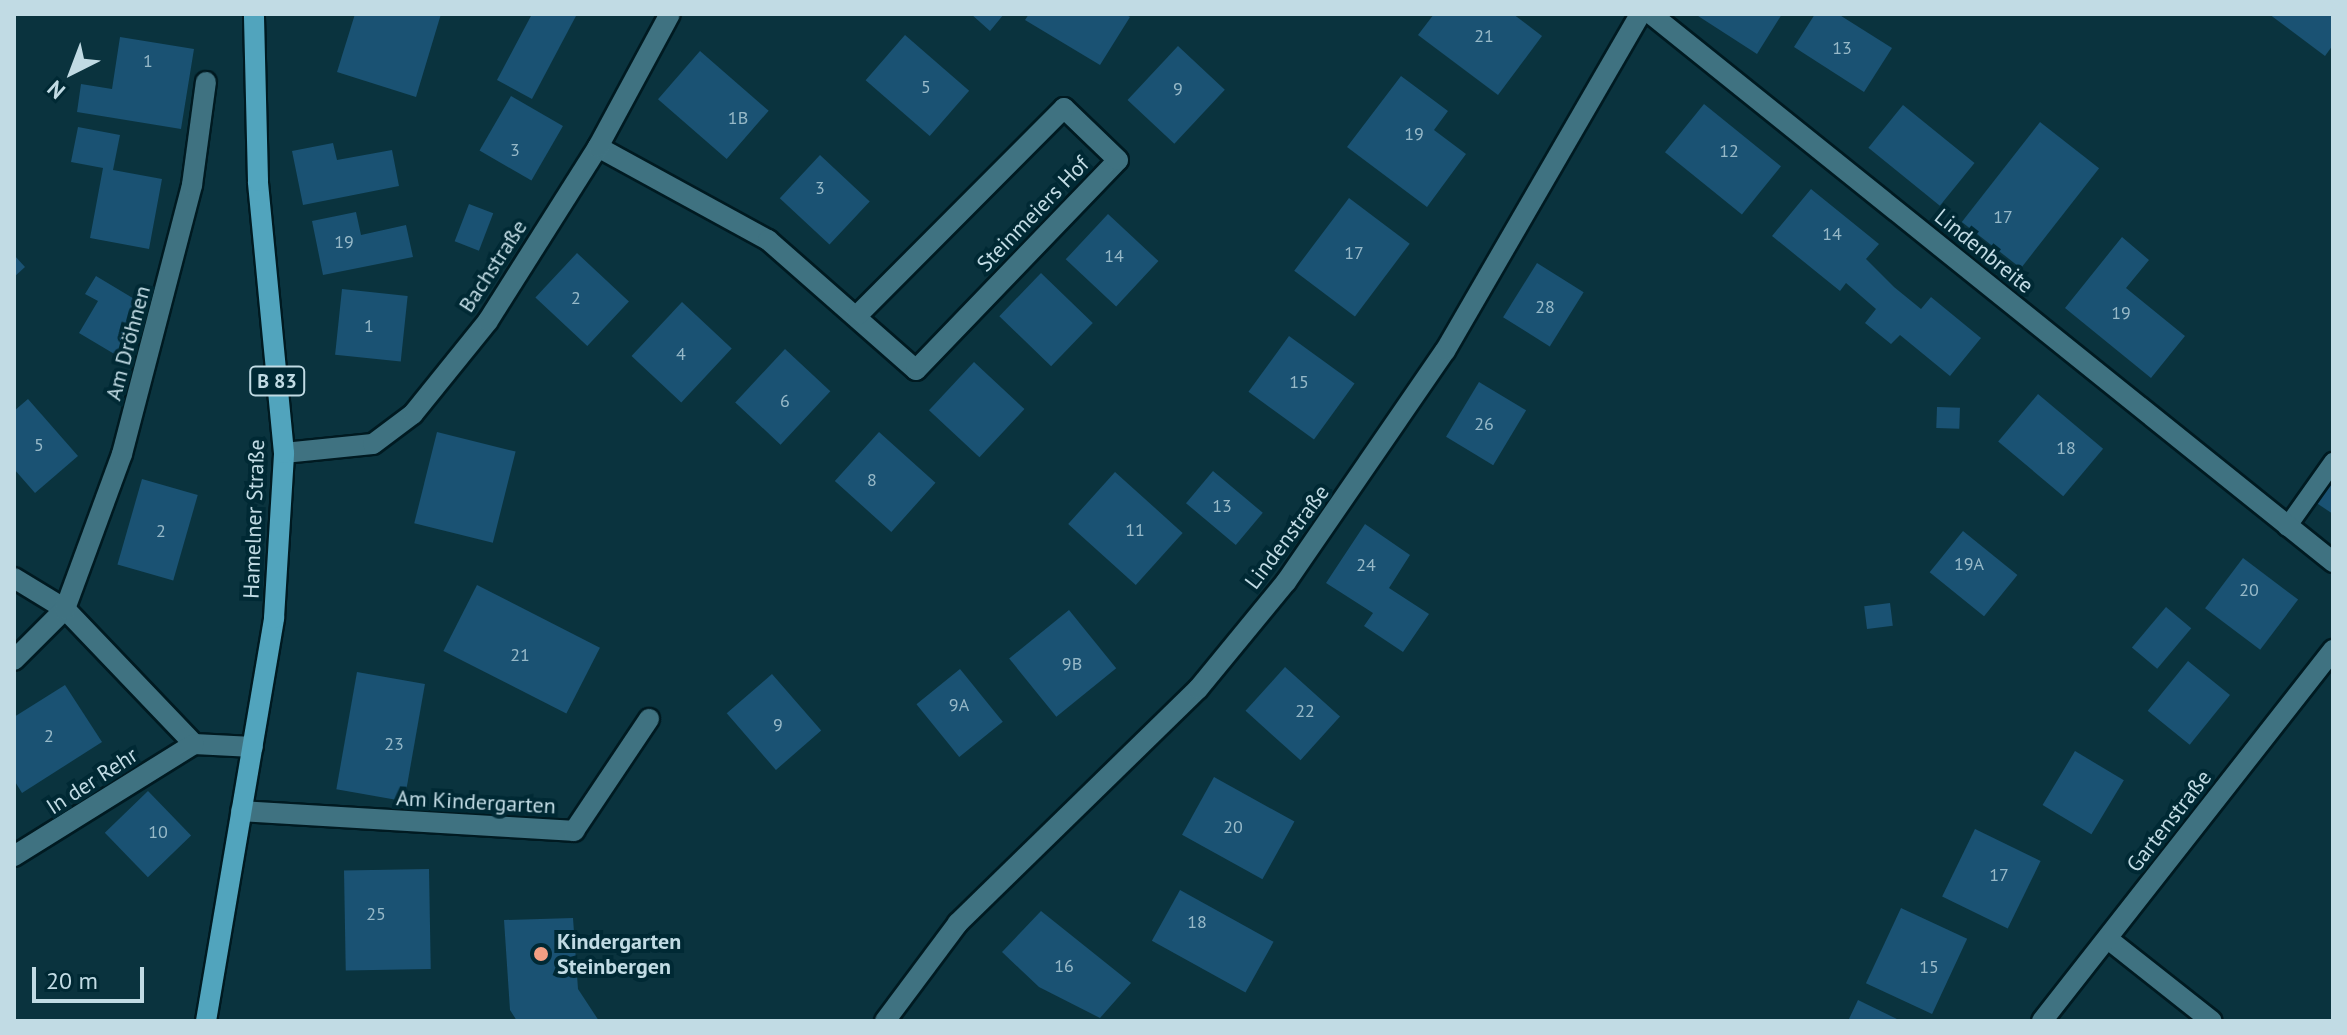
<!DOCTYPE html>
<meta charset="utf-8">
<style>
body{margin:0}
#map{position:relative;width:2347px;height:1035px;overflow:hidden;background:#0a333e;font-family:"PT Sans",sans-serif}
div>[style]{position:absolute}
[style*='--x']{left:calc(var(--x)*1px);top:calc(var(--y)*1px);width:calc(var(--w)*1px);rotate:calc(var(--a)*1deg)}
.building>*{inset:0;background:#1a5273;transform-origin:0 0}
.roads{filter:drop-shadow(2px 0 #001a21) drop-shadow(-2px 0 #001a21) drop-shadow(0 2px #001a21) drop-shadow(0 -2px #001a21)}
.service>*{height:18px;margin:-9px;padding:0 9px;transform-origin:9px;border-radius:9px;background:#3f7281}
.minor>*{height:20px;margin:-10px;padding:0 10px;transform-origin:10px;border-radius:10px;background:#3f7281}
.primary>*{height:20px;margin:-10px;padding:0 10px;transform-origin:10px;border-radius:10px;background:#51a4bd}
.dots>*{width:22px;height:22px;translate:-50% -50%;box-sizing:border-box;border:4px solid #002934;border-radius:50%}
span{translate:-50% -50%;white-space:nowrap;text-align:center;line-height:1.15;-webkit-text-stroke:8px #002934;paint-order:stroke}
.number-label{font-size:18px;color:#97b9c8}
.number-label span{-webkit-text-stroke-width:0}
.shield-label span{padding:2px 6px;background:#002934;border:2px solid;border-radius:6px;-webkit-text-stroke-width:0}
.shield-label{font-size:20px;color:#c1dbe4;font-weight:700}
.street-label{font-size:22px;color:#c1dbe4}
.poi-label{font-size:22px;color:#c1dbe4;font-weight:700}
.left{translate:0 -50%;text-align:left}
.frame{position:absolute;inset:0;border:16px solid #c1dbe4;pointer-events:none}
.north{position:absolute;left:32px;top:32px;width:80px;height:80px;-webkit-text-stroke:6px #002934;paint-order:stroke;rotate:222deg;font-size:22px;font-weight:700;line-height:32px;text-align:center;color:#c1dbe4}
.north::after{content:'';display:block;margin:auto;width:28px;height:36px;background:#c1dbe4;clip-path:polygon(50% 0,100% 100%,50% 72%,0 100%)}
.scale{position:absolute;left:32px;top:967px;width:112px;height:36px;box-sizing:border-box;border:4px solid #c1dbe4;border-top:0;padding-left:10px;font-size:24px;line-height:28px;white-space:nowrap;color:#c1dbe4;-webkit-text-stroke:6px #002934;paint-order:stroke}
</style>
<div id="map">
<div class="building">
<div style="clip-path:polygon(355px 14px,441px 14px,416px 97px,337px 72px)"></div>
<div style="clip-path:polygon(532px 14px,577px 14px,532px 99px,497px 80px)"></div>
<div style="clip-path:polygon(971px 14px,1004px 14px,990px 31px)"></div>
<div style="clip-path:polygon(1029px 14px,1125px 14px,1130px 17px,1100px 65px,1025px 20px)"></div>
<div style="clip-path:polygon(1434px 14px,1513px 14px,1542px 36px,1498px 95px,1418px 35px)"></div>
<div style="clip-path:polygon(1695px 14px,1782px 14px,1757px 54px)"></div>
<div style="clip-path:polygon(1815px 14px,1838px 14px,1892px 48px,1864px 92px,1794px 47px)"></div>
<div style="clip-path:polygon(2269px 14px,2333px 14px,2333px 45px,2325px 56px)"></div>
<div style="left:905px;top:35px;width:85px;height:60px;rotate:41deg"></div>
<div style="clip-path:polygon(120px 37px,194px 49px,181px 129px,77px 112px,81px 84px,112px 89px)"></div>
<div style="left:1178px;top:46px;width:64px;height:74px;rotate:43deg"></div>
<div style="left:700px;top:51px;width:91px;height:64px;rotate:41deg"></div>
<div style="clip-path:polygon(1401px 76px,1448px 111px,1434px 130px,1466px 154px,1427px 207px,1347px 147px)"></div>
<div style="left:511px;top:96px;width:60px;height:63px;rotate:30deg"></div>
<div style="left:1704px;top:104px;width:99px;height:62px;rotate:39deg"></div>
<div style="left:1903px;top:105px;width:92px;height:55px;rotate:39deg"></div>
<div style="left:2040px;top:122px;width:75px;height:127px;rotate:38deg"></div>
<div style="clip-path:polygon(78px 127px,120px 135px,113px 170px,162px 179px,149px 249px,90px 238px,103px 168px,71px 162px)"></div>
<div style="clip-path:polygon(333px 143px,337px 160px,392px 150px,399px 186px,303px 205px,292px 151px)"></div>
<div style="left:820px;top:155px;width:68px;height:59px;rotate:43deg"></div>
<div style="clip-path:polygon(1811px 189px,1879px 244px,1866px 259px,1894px 287px,1921px 309px,1931px 297px,1981px 338px,1950px 376px,1900px 335px,1891px 344px,1865px 323px,1876px 309px,1846px 283px,1840px 291px,1772px 236px)"></div>
<div style="left:1349px;top:198px;width:76px;height:91px;rotate:37deg"></div>
<div style="left:469px;top:204px;width:26px;height:40px;rotate:21deg"></div>
<div style="clip-path:polygon(356px 212px,361px 235px,406px 225px,413px 257px,323px 275px,312px 221px)"></div>
<div style="left:1108px;top:214px;width:69px;height:62px;rotate:43deg"></div>
<div style="clip-path:polygon(2122px 237px,2149px 260px,2126px 288px,2185px 336px,2151px 378px,2065px 308px)"></div>
<div style="left:577px;top:253px;width:71px;height:61px;rotate:43deg"></div>
<div style="clip-path:polygon(14px 255px,25px 267px,14px 277px)"></div>
<div style="left:1537px;top:263px;width:55px;height:64px;rotate:32deg"></div>
<div style="left:1041px;top:273px;width:72px;height:60px;rotate:44deg"></div>
<div style="clip-path:polygon(96px 276px,146px 306px,116px 355px,79px 333px,98px 301px,85px 294px)"></div>
<div style="left:342px;top:289px;width:66px;height:66px;rotate:6deg"></div>
<div style="left:682px;top:302px;width:68px;height:74px;rotate:43deg"></div>
<div style="left:1289px;top:336px;width:81px;height:69px;rotate:36deg"></div>
<div style="left:785px;top:349px;width:62px;height:73px;rotate:43deg"></div>
<div style="left:974px;top:362px;width:69px;height:66px;rotate:43deg"></div>
<div style="left:1479px;top:382px;width:55px;height:64px;rotate:31deg"></div>
<div style="left:2038px;top:394px;width:85px;height:62px;rotate:40deg"></div>
<div style="clip-path:polygon(28px 399px,78px 456px,35px 493px,14px 469px,14px 411px)"></div>
<div style="left:1937px;top:407px;width:23px;height:21px;rotate:2deg"></div>
<div style="left:437px;top:432px;width:81px;height:94px;rotate:14deg"></div>
<div style="left:879px;top:432px;width:76px;height:66px;rotate:42deg"></div>
<div style="left:1213px;top:471px;width:65px;height:42px;rotate:40deg"></div>
<div style="left:1115px;top:472px;width:91px;height:70px;rotate:42deg"></div>
<div style="clip-path:polygon(2333px 477px,2333px 514px,2315px 502px)"></div>
<div style="left:142px;top:479px;width:58px;height:89px;rotate:16deg"></div>
<div style="clip-path:polygon(1365px 524px,1410px 555px,1389px 588px,1429px 614px,1403px 652px,1364px 626px,1373px 613px,1326px 583px)"></div>
<div style="left:1963px;top:531px;width:70px;height:53px;rotate:39deg"></div>
<div style="left:2243px;top:558px;width:69px;height:63px;rotate:37deg"></div>
<div style="left:477px;top:585px;width:138px;height:74px;rotate:27deg"></div>
<div style="left:1890px;top:603px;width:23px;height:26px;rotate:83deg"></div>
<div style="left:2166px;top:607px;width:33px;height:53px;rotate:40deg"></div>
<div style="left:1069px;top:610px;width:75px;height:77px;rotate:51deg"></div>
<div style="left:2188px;top:661px;width:54px;height:64px;rotate:39deg"></div>
<div style="left:1285px;top:667px;width:74px;height:59px;rotate:42deg"></div>
<div style="left:960px;top:669px;width:68px;height:56px;rotate:51deg"></div>
<div style="left:357px;top:672px;width:69px;height:119px;rotate:10deg"></div>
<div style="left:772px;top:674px;width:75px;height:60px;rotate:49deg"></div>
<div style="clip-path:polygon(65px 685px,102px 742px,22px 793px,14px 780px,14px 717px)"></div>
<div style="left:2075px;top:751px;width:57px;height:63px;rotate:31deg"></div>
<div style="left:1214px;top:777px;width:92px;height:66px;rotate:29deg"></div>
<div style="left:148px;top:791px;width:62px;height:60px;rotate:46deg"></div>
<div style="left:1975px;top:829px;width:73px;height:75px;rotate:26deg"></div>
<div style="left:429px;top:869px;width:100px;height:85px;rotate:89deg"></div>
<div style="left:1180px;top:890px;width:107px;height:58px;rotate:29deg"></div>
<div style="left:1901px;top:908px;width:73px;height:83px;rotate:25deg"></div>
<div style="clip-path:polygon(1041px 911px,1131px 983px,1100px 1018px,1039px 987px,1002px 952px)"></div>
<div style="clip-path:polygon(573px 918px,578px 989px,599px 1021px,517px 1021px,510px 1010px,504px 920px)"></div>
<div style="clip-path:polygon(1858px 1000px,1901px 1021px,1848px 1021px)"></div>
</div>
<div class="roads">
<div class="service">
<div style="--x:2287;--y:527;--w:80;--a:-54.7"></div>
</div>
<div class="minor">
<div style="--x:1651;--y:14;--w:875;--a:38.78"></div>
<div style="--x:598;--y:147;--w:194;--a:28.7"></div>
<div style="--x:768;--y:240;--w:197;--a:41.3"></div>
<div style="--x:916;--y:370;--w:291;--a:-46.1"></div>
<div style="--x:1118;--y:160;--w:75;--a:-136.1"></div>
<div style="--x:1064;--y:108;--w:292;--a:134.9"></div>
<div style="--x:284;--y:453;--w:89;--a:-5.8"></div>
<div style="--x:373;--y:444;--w:50;--a:-36.9"></div>
<div style="--x:413;--y:414;--w:119;--a:-51.1"></div>
<div style="--x:488;--y:321;--w:206;--a:-57.7"></div>
<div style="--x:598;--y:147;--w:151;--a:-61.6"></div>
<div style="--x:14;--y:578;--w:60;--a:31.3"></div>
<div style="--x:65;--y:609;--w:187;--a:46.3"></div>
<div style="--x:14;--y:660;--w:72;--a:-45"></div>
<div style="--x:65;--y:609;--w:165;--a:-69.8"></div>
<div style="--x:122;--y:454;--w:278;--a:-75.4"></div>
<div style="--x:192;--y:185;--w:104;--a:-82.3"></div>
<div style="--x:194;--y:744;--w:59;--a:2.9"></div>
<div style="--x:241;--y:811;--w:334;--a:3.4"></div>
<div style="--x:574;--y:831;--w:135;--a:-56.2"></div>
<div style="--x:14;--y:856;--w:212;--a:-31.9"></div>
<div style="--x:2108;--y:939;--w:132;--a:38.3"></div>
<div style="--x:885;--y:1021;--w:122;--a:-53.3"></div>
<div style="--x:958;--y:923;--w:335;--a:-44.3"></div>
<div style="--x:1198;--y:689;--w:139;--a:-50.6"></div>
<div style="--x:1286;--y:582;--w:280;--a:-55.5"></div>
<div style="--x:1445;--y:351;--w:389;--a:-59.9"></div>
<div style="--x:2042;--y:1021;--w:472;--a:-51.9"></div>
</div>
<div class="primary">
<div style="--x:206;--y:1021;--w:409;--a:-80.4"></div>
<div style="--x:274;--y:618;--w:165;--a:-86.5"></div>
<div style="--x:284;--y:453;--w:273;--a:-95.5"></div>
<div style="--x:258;--y:181;--w:167;--a:-91.4"></div>
</div>
</div>
<div class="dots">
<div style="left:541px;top:954px;background:#f39f83"></div>
</div>
<div class="number-label">
<span style="left:1484px;top:36px">21</span>
<span style="left:1842px;top:48px">13</span>
<span style="left:148px;top:61px">1</span>
<span style="left:926px;top:87px">5</span>
<span style="left:1178px;top:89px">9</span>
<span style="left:738px;top:118px">1B</span>
<span style="left:1414px;top:134px">19</span>
<span style="left:515px;top:150px">3</span>
<span style="left:1729px;top:151px">12</span>
<span style="left:820px;top:188px">3</span>
<span style="left:2003px;top:217px">17</span>
<span style="left:1832px;top:234px">14</span>
<span style="left:344px;top:242px">19</span>
<span style="left:1354px;top:253px">17</span>
<span style="left:1114px;top:256px">14</span>
<span style="left:576px;top:298px">2</span>
<span style="left:1545px;top:307px">28</span>
<span style="left:2121px;top:313px">19</span>
<span style="left:369px;top:326px">1</span>
<span style="left:681px;top:354px">4</span>
<span style="left:1299px;top:382px">15</span>
<span style="left:785px;top:401px">6</span>
<span style="left:1484px;top:424px">26</span>
<span style="left:39px;top:445px">5</span>
<span style="left:2066px;top:448px">18</span>
<span style="left:872px;top:480px">8</span>
<span style="left:1222px;top:506px">13</span>
<span style="left:1135px;top:530px">11</span>
<span style="left:161px;top:531px">2</span>
<span style="left:1969px;top:564px">19A</span>
<span style="left:1366px;top:565px">24</span>
<span style="left:2249px;top:590px">20</span>
<span style="left:520px;top:655px">21</span>
<span style="left:1072px;top:664px">9B</span>
<span style="left:959px;top:705px">9A</span>
<span style="left:1305px;top:711px">22</span>
<span style="left:778px;top:725px">9</span>
<span style="left:49px;top:736px">2</span>
<span style="left:394px;top:744px">23</span>
<span style="left:1233px;top:827px">20</span>
<span style="left:158px;top:832px">10</span>
<span style="left:1999px;top:875px">17</span>
<span style="left:376px;top:914px">25</span>
<span style="left:1197px;top:922px">18</span>
<span style="left:1064px;top:966px">16</span>
<span style="left:1929px;top:967px">15</span>
</div>
<div class="shield-label">
<span style="left:277px;top:381px">B 83</span>
</div>
<div class="street-label">
<span style="left:1033px;top:214px;rotate:-46deg">Steinmeiers Hof</span>
<span style="left:1984px;top:251px;rotate:39deg">Lindenbreite</span>
<span style="left:493px;top:266px;rotate:-57deg">Bachstraße</span>
<span style="left:128px;top:343px;rotate:-75deg">Am Dröhnen</span>
<span style="left:254px;top:519px;rotate:-88deg">Hamelner Straße</span>
<span style="left:1287px;top:537px;rotate:-53deg">Lindenstraße</span>
<span style="left:92px;top:781px;rotate:-33deg">In der Rehr</span>
<span style="left:476px;top:802px;rotate:3deg">Am Kindergarten</span>
<span style="left:2169px;top:821px;rotate:-52deg">Gartenstraße</span>
</div>
<div class="poi-label">
<span class="left" style="left:557px;top:954px">Kindergarten<br>Steinbergen</span>
</div>
<div class="frame"></div>
<div class="north">N</div>
<div class="scale">20 m</div>
</div>
